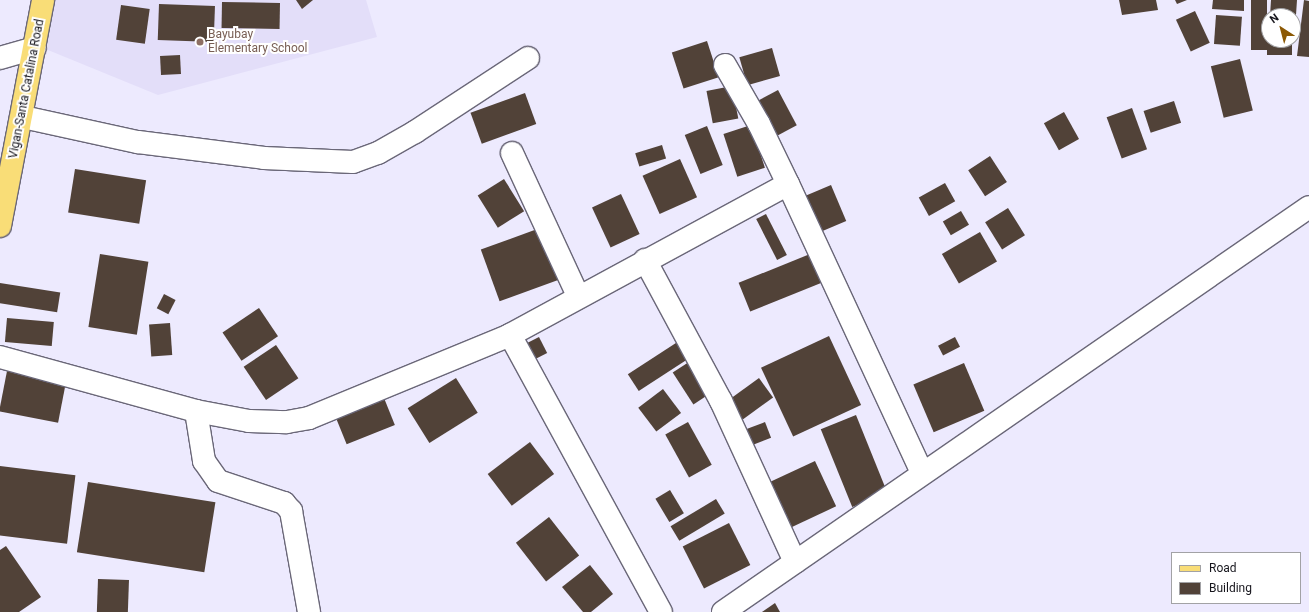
<!DOCTYPE html>
<style>
body{margin:0}
#map{position:relative;width:1309px;height:612px;overflow:hidden;background:#edeafe;font-family:Roboto,sans-serif}
div>[style]{position:absolute}
[style*='--x']{left:calc(var(--x)*1px);top:calc(var(--y)*1px);width:calc(var(--w)*1px);rotate:calc(var(--a)*1deg)}
.built>*{inset:0;background:#e3def9}
.building>*{inset:0;background:#514238;transform-origin:0 0}
.roads{filter:drop-shadow(1px 0 #6a6778) drop-shadow(-1px 0 #6a6778) drop-shadow(0 1px #6a6778) drop-shadow(0 -1px #6a6778)}
.minor>*{height:22px;margin:-11px;padding:0 11px;transform-origin:11px;border-radius:11px;background:#fff}
.major>*{height:22px;margin:-11px;padding:0 11px;transform-origin:11px;border-radius:11px;background:#f9dd77}
.dots>*{width:11px;height:11px;translate:-50% -50%;box-sizing:border-box;border:2px solid #fff;border-radius:50%}
span{translate:-50% -50%;white-space:nowrap;text-align:center;line-height:1.15;-webkit-text-stroke:4px #fff;paint-order:stroke}
.education-label{font-size:12px;color:#785e54}
.left{translate:0 -50%;text-align:left}
.street-label{font-size:12px;color:#17161d}
.legend{position:absolute;left:1171px;top:552px;width:130px;height:52px;box-sizing:border-box;background:#fff;border:1px solid #a2a2a5;margin:0;padding:5px 7px;list-style:none;font-size:12px;color:#17161d}
.legend li{display:flex;align-items:center;gap:8px;height:20px}
.legend b{width:20px;border:1px solid #a2a2a5}
.north{position:absolute;left:1261px;top:8px;width:40px;height:40px;box-sizing:border-box;background:#fff;border:1px solid #a2a2a5;border-radius:50%;rotate:324deg;font-size:11px;font-weight:700;line-height:16px;text-align:center;color:#17161d}
.north::after{content:'';display:block;margin:auto;width:14px;height:18px;background:#8c5904;clip-path:polygon(50% 0,100% 100%,50% 72%,0 100%)}
</style>
<div id="map">
<div class="built">
<div style="clip-path:polygon(50px 0,366px 0,377px 37px,158px 95px,43px 48px)"></div>
</div>
<div class="building">
<div style="clip-path:polygon(296px 0,313px 0,302px 9px)"></div>
<div style="clip-path:polygon(1119px 0,1156px 0,1158px 10px,1122px 15px)"></div>
<div style="clip-path:polygon(1175px 0,1187px 0,1177px 4px)"></div>
<div style="clip-path:polygon(1213px 0,1244px 0,1244px 11px,1212px 9px)"></div>
<div style="left:1251px;top:0;width:16px;height:50px"></div>
<div style="clip-path:polygon(1271px 0,1297px 0,1295px 30px,1293px 30px,1293px 16px,1270px 16px)"></div>
<div style="clip-path:polygon(1304px 0,1309px 1px,1309px 57px,1297px 56px)"></div>
<div style="left:222px;top:2px;width:58px;height:26px;rotate:1deg"></div>
<div style="left:159px;top:4px;width:56px;height:36px;rotate:2deg"></div>
<div style="left:121px;top:5px;width:29px;height:35px;rotate:8deg"></div>
<div style="left:1195px;top:11px;width:35px;height:21px;rotate:65deg"></div>
<div style="left:1216px;top:15px;width:26px;height:29px;rotate:4deg"></div>
<div style="clip-path:polygon(1267px 35px,1269px 40px,1292px 40px,1292px 55px,1267px 55px)"></div>
<div style="left:707px;top:41px;width:38px;height:37px;rotate:72deg"></div>
<div style="left:772px;top:48px;width:29px;height:34px;rotate:74deg"></div>
<div style="left:180px;top:55px;width:19px;height:20px;rotate:87deg"></div>
<div style="left:1240px;top:59px;width:53px;height:30px;rotate:76deg"></div>
<div style="left:732px;top:86px;width:33px;height:26px;rotate:79deg"></div>
<div style="left:778px;top:90px;width:40px;height:27px;rotate:62deg"></div>
<div style="left:525px;top:93px;width:33px;height:58px;rotate:70deg"></div>
<div style="left:1174px;top:101px;width:23px;height:32px;rotate:72deg"></div>
<div style="left:1132px;top:108px;width:44px;height:27px;rotate:70deg"></div>
<div style="left:1064px;top:112px;width:31px;height:23px;rotate:61deg"></div>
<div style="left:751px;top:125px;width:45px;height:29px;rotate:72deg"></div>
<div style="left:707px;top:126px;width:42px;height:24px;rotate:68deg"></div>
<div style="left:662px;top:145px;width:14px;height:28px;rotate:73deg"></div>
<div style="left:990px;top:156px;width:31px;height:26px;rotate:57deg"></div>
<div style="left:680px;top:159px;width:42px;height:41px;rotate:66deg"></div>
<div style="left:75px;top:169px;width:72px;height:44px;rotate:9deg"></div>
<div style="left:504px;top:179px;width:38px;height:31px;rotate:58deg"></div>
<div style="left:945px;top:183px;width:21px;height:30px;rotate:61deg"></div>
<div style="left:831px;top:185px;width:39px;height:36px;rotate:67deg"></div>
<div style="left:621px;top:194px;width:44px;height:32px;rotate:65deg"></div>
<div style="left:1008px;top:208px;width:32px;height:27px;rotate:58deg"></div>
<div style="left:961px;top:211px;width:16px;height:21px;rotate:60deg"></div>
<div style="left:766px;top:214px;width:46px;height:11px;rotate:63deg"></div>
<div style="left:540px;top:228px;width:55px;height:63px;rotate:70deg"></div>
<div style="left:980px;top:232px;width:34px;height:44px;rotate:60deg"></div>
<div style="left:100px;top:254px;width:49px;height:74px;rotate:9deg"></div>
<div style="left:810px;top:254px;width:31px;height:77px;rotate:68deg"></div>
<div style="left:0;top:283px;width:61px;height:20px;rotate:9deg"></div>
<div style="left:164px;top:294px;width:13px;height:16px;rotate:27deg"></div>
<div style="left:259px;top:308px;width:34px;height:44px;rotate:56deg"></div>
<div style="left:7px;top:318px;width:47px;height:24px;rotate:5deg"></div>
<div style="left:170px;top:323px;width:32px;height:21px;rotate:86deg"></div>
<div style="left:829px;top:336px;width:76px;height:75px;rotate:65deg"></div>
<div style="left:539px;top:337px;width:18px;height:21px;rotate:63deg"></div>
<div style="left:955px;top:337px;width:11px;height:19px;rotate:63deg"></div>
<div style="left:679px;top:341px;width:20px;height:61px;rotate:57deg"></div>
<div style="left:276px;top:345px;width:40px;height:39px;rotate:56deg"></div>
<div style="left:692px;top:360px;width:38px;height:23px;rotate:57deg"></div>
<div style="left:964px;top:363px;width:52px;height:55px;rotate:67deg"></div>
<div style="left:7px;top:371px;width:60px;height:41px;rotate:11deg"></div>
<div style="left:456px;top:378px;width:41px;height:57px;rotate:58deg"></div>
<div style="left:759px;top:378px;width:24px;height:43px;rotate:54deg"></div>
<div style="left:663px;top:389px;width:30px;height:31px;rotate:53deg"></div>
<div style="left:384px;top:398px;width:29px;height:52px;rotate:68deg"></div>
<div style="left:856px;top:415px;width:84px;height:38px;rotate:68deg"></div>
<div style="left:688px;top:422px;width:49px;height:26px;rotate:61deg"></div>
<div style="left:765px;top:422px;width:17px;height:24px;rotate:69deg"></div>
<div style="left:530px;top:442px;width:40px;height:53px;rotate:53deg"></div>
<div style="left:815px;top:461px;width:50px;height:54px;rotate:65deg"></div>
<div style="left:0;top:466px;width:76px;height:69px;rotate:7deg"></div>
<div style="left:88px;top:482px;width:129px;height:71px;rotate:9deg"></div>
<div style="left:670px;top:490px;width:27px;height:17px;rotate:59deg"></div>
<div style="left:716px;top:499px;width:17px;height:53px;rotate:59deg"></div>
<div style="left:549px;top:517px;width:49px;height:42px;rotate:52deg"></div>
<div style="left:729px;top:523px;width:47px;height:52px;rotate:63deg"></div>
<div style="clip-path:polygon(6px 546px,41px 597px,19px 612px,0 612px,0 550px)"></div>
<div style="clip-path:polygon(590px 565px,613px 594px,591px 612px,583px 612px,562px 587px)"></div>
<div style="left:98px;top:579px;width:31px;height:33px;rotate:2deg"></div>
<div style="clip-path:polygon(775px 603px,780px 612px,762px 612px)"></div>
</div>
<div class="roads">
<div class="minor">
<div style="--x:0;--y:58;--w:36;--a:-16"></div>
<div style="--x:725;--y:65;--w:68;--a:60"></div>
<div style="--x:759;--y:124;--w:67;--a:64.2"></div>
<div style="--x:23;--y:117;--w:118;--a:12.3"></div>
<div style="--x:138;--y:142;--w:127;--a:7.2"></div>
<div style="--x:264;--y:158;--w:89;--a:2.6"></div>
<div style="--x:353;--y:162;--w:27;--a:-20"></div>
<div style="--x:378;--y:153;--w:43;--a:-29.6"></div>
<div style="--x:415;--y:132;--w:135;--a:-33.2"></div>
<div style="--x:512;--y:153;--w:157;--a:65.2"></div>
<div style="--x:645;--y:260;--w:160;--a:61.7"></div>
<div style="--x:721;--y:401;--w:177;--a:65.3"></div>
<div style="--x:510;--y:335;--w:315;--a:61.4"></div>
<div style="--x:0;--y:357;--w:203;--a:15.4"></div>
<div style="--x:196;--y:411;--w:54;--a:10.7"></div>
<div style="--x:249;--y:421;--w:38;--a:2"></div>
<div style="--x:287;--y:422;--w:22;--a:-10"></div>
<div style="--x:309;--y:418;--w:217;--a:-22.4"></div>
<div style="--x:510;--y:335;--w:316;--a:-28.5"></div>
<div style="--x:788;--y:184;--w:319;--a:65.1"></div>
<div style="--x:196;--y:411;--w:51;--a:80.9"></div>
<div style="--x:204;--y:461;--w:24;--a:55"></div>
<div style="--x:218;--y:481;--w:70;--a:18.4"></div>
<div style="--x:284;--y:503;--w:11;--a:49"></div>
<div style="--x:291;--y:511;--w:103;--a:79.9"></div>
<div style="--x:723;--y:612;--w:712;--a:-34.65"></div>
</div>
<div class="major">
<div style="--x:0;--y:226;--w:230;--a:-79.2"></div>
</div>
</div>
<div class="dots">
<div style="left:200px;top:42px;background:#8d6e63"></div>
</div>
<div class="education-label">
<span class="left" style="left:208px;top:42px">Bayubay<br>Elementary School</span>
</div>
<div class="street-label">
<span style="left:27px;top:89px;rotate:-79deg">Vigan-Santa Catalina Road</span>
</div>
<ul class="legend">
<li><b style="height:5px;background:#f9dd77"></b>Road</li>
<li><b style="height:11px;background:#514238"></b>Building</li>
</ul>
<div class="north">N</div>
</div>
